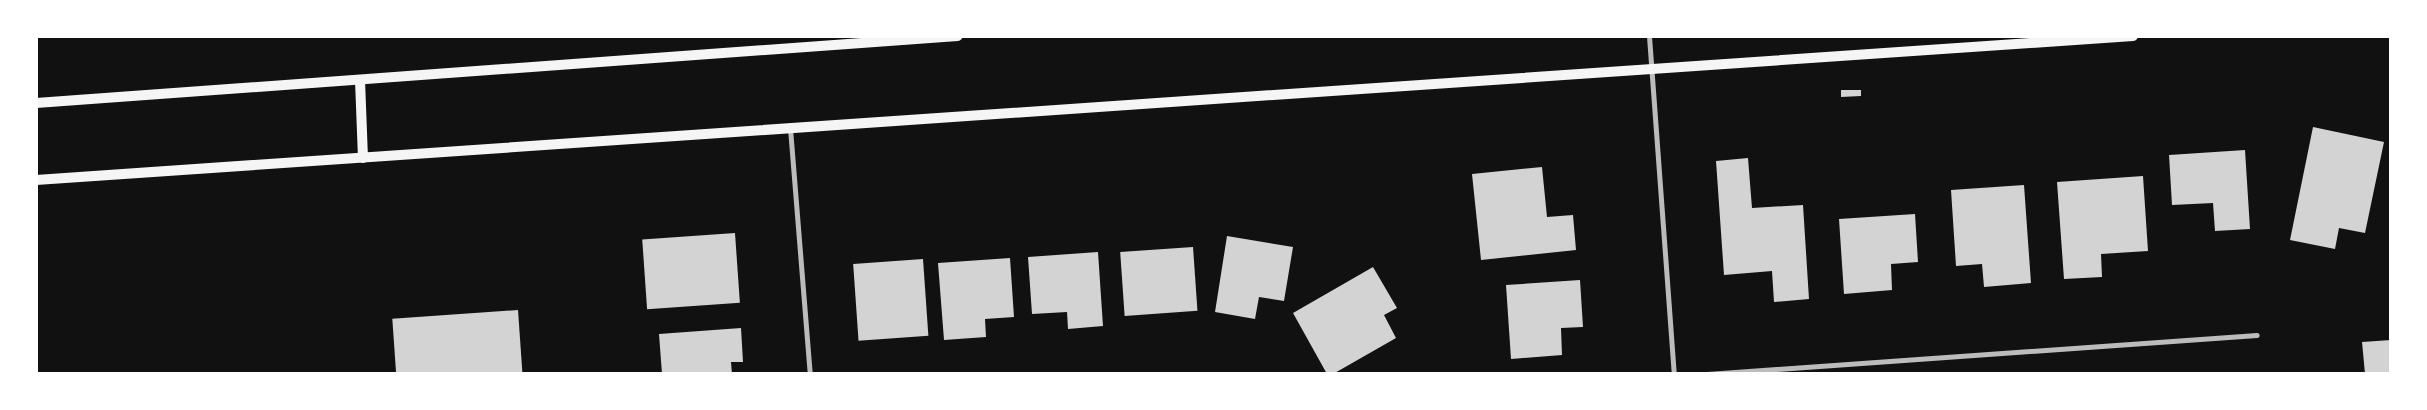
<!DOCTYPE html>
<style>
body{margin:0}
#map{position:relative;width:2427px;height:410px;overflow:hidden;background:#111;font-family:Overpass,sans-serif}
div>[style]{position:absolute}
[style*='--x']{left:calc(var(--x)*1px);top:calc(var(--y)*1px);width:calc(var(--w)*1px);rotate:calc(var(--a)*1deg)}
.building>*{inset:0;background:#d3d3d3;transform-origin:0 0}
.minor>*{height:5px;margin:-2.5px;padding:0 2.5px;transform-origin:2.5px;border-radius:2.5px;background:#bcbcbc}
.secondary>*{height:10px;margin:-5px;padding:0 5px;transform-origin:5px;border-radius:5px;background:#f5f5f5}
span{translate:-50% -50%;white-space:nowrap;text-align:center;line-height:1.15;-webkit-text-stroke:4px #fff;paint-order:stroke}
.frame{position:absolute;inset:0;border:38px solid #fff;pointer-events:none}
</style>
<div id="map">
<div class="building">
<div style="clip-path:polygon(1841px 90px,1861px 90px,1861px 96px,1841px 97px)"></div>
<div style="clip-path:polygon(2313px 127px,2384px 142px,2365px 233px,2339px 228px,2335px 249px,2290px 240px)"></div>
<div style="clip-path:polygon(2245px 150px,2250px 229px,2215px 231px,2213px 203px,2172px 205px,2169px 155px)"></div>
<div style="clip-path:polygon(1748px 158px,1752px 208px,1803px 205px,1809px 299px,1774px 302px,1772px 271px,1724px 275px,1716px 161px)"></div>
<div style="clip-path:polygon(1542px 167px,1547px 217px,1573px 215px,1576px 250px,1481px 260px,1472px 174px)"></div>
<div style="clip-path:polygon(2143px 176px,2148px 251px,2101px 254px,2102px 277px,2064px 279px,2057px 182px)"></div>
<div style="clip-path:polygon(2024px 185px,2031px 283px,1984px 287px,1982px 264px,1956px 266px,1951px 190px)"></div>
<div style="clip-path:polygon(1915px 214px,1918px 262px,1891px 264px,1892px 290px,1844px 294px,1839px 219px)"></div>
<div style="left:735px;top:233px;width:70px;height:93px;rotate:86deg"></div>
<div style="clip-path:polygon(1227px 236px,1293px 247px,1284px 301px,1259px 297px,1255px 319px,1215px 312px)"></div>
<div style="left:1193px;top:247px;width:64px;height:73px;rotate:86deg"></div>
<div style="clip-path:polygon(1098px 252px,1103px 326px,1068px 329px,1067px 312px,1032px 314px,1028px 257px)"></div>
<div style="clip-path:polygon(1010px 258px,1014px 317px,985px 319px,986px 337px,944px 340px,938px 263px)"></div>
<div style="left:923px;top:259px;width:77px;height:70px;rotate:86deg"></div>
<div style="clip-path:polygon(1373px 267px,1397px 308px,1384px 315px,1396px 338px,1333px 374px,1327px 374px,1293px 313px)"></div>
<div style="clip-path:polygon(1580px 280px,1583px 327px,1561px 328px,1562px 355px,1511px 359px,1506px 285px)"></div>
<div style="left:518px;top:310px;width:64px;height:126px;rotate:86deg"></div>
<div style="clip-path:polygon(741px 328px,743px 362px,731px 362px,732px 374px,662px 374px,659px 334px)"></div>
<div style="clip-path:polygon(2391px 340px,2391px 374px,2365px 374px,2362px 342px)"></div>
</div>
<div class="minor">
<div style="--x:1649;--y:36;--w:339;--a:85.8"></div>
<div style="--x:790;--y:128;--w:247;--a:85.4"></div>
<div style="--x:1707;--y:374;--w:551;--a:-4.06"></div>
</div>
<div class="secondary">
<div style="--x:360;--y:80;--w:78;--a:87.8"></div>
<div style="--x:36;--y:103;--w:924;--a:-4.16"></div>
<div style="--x:36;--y:180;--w:2102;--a:-3.93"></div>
</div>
<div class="frame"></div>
</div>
